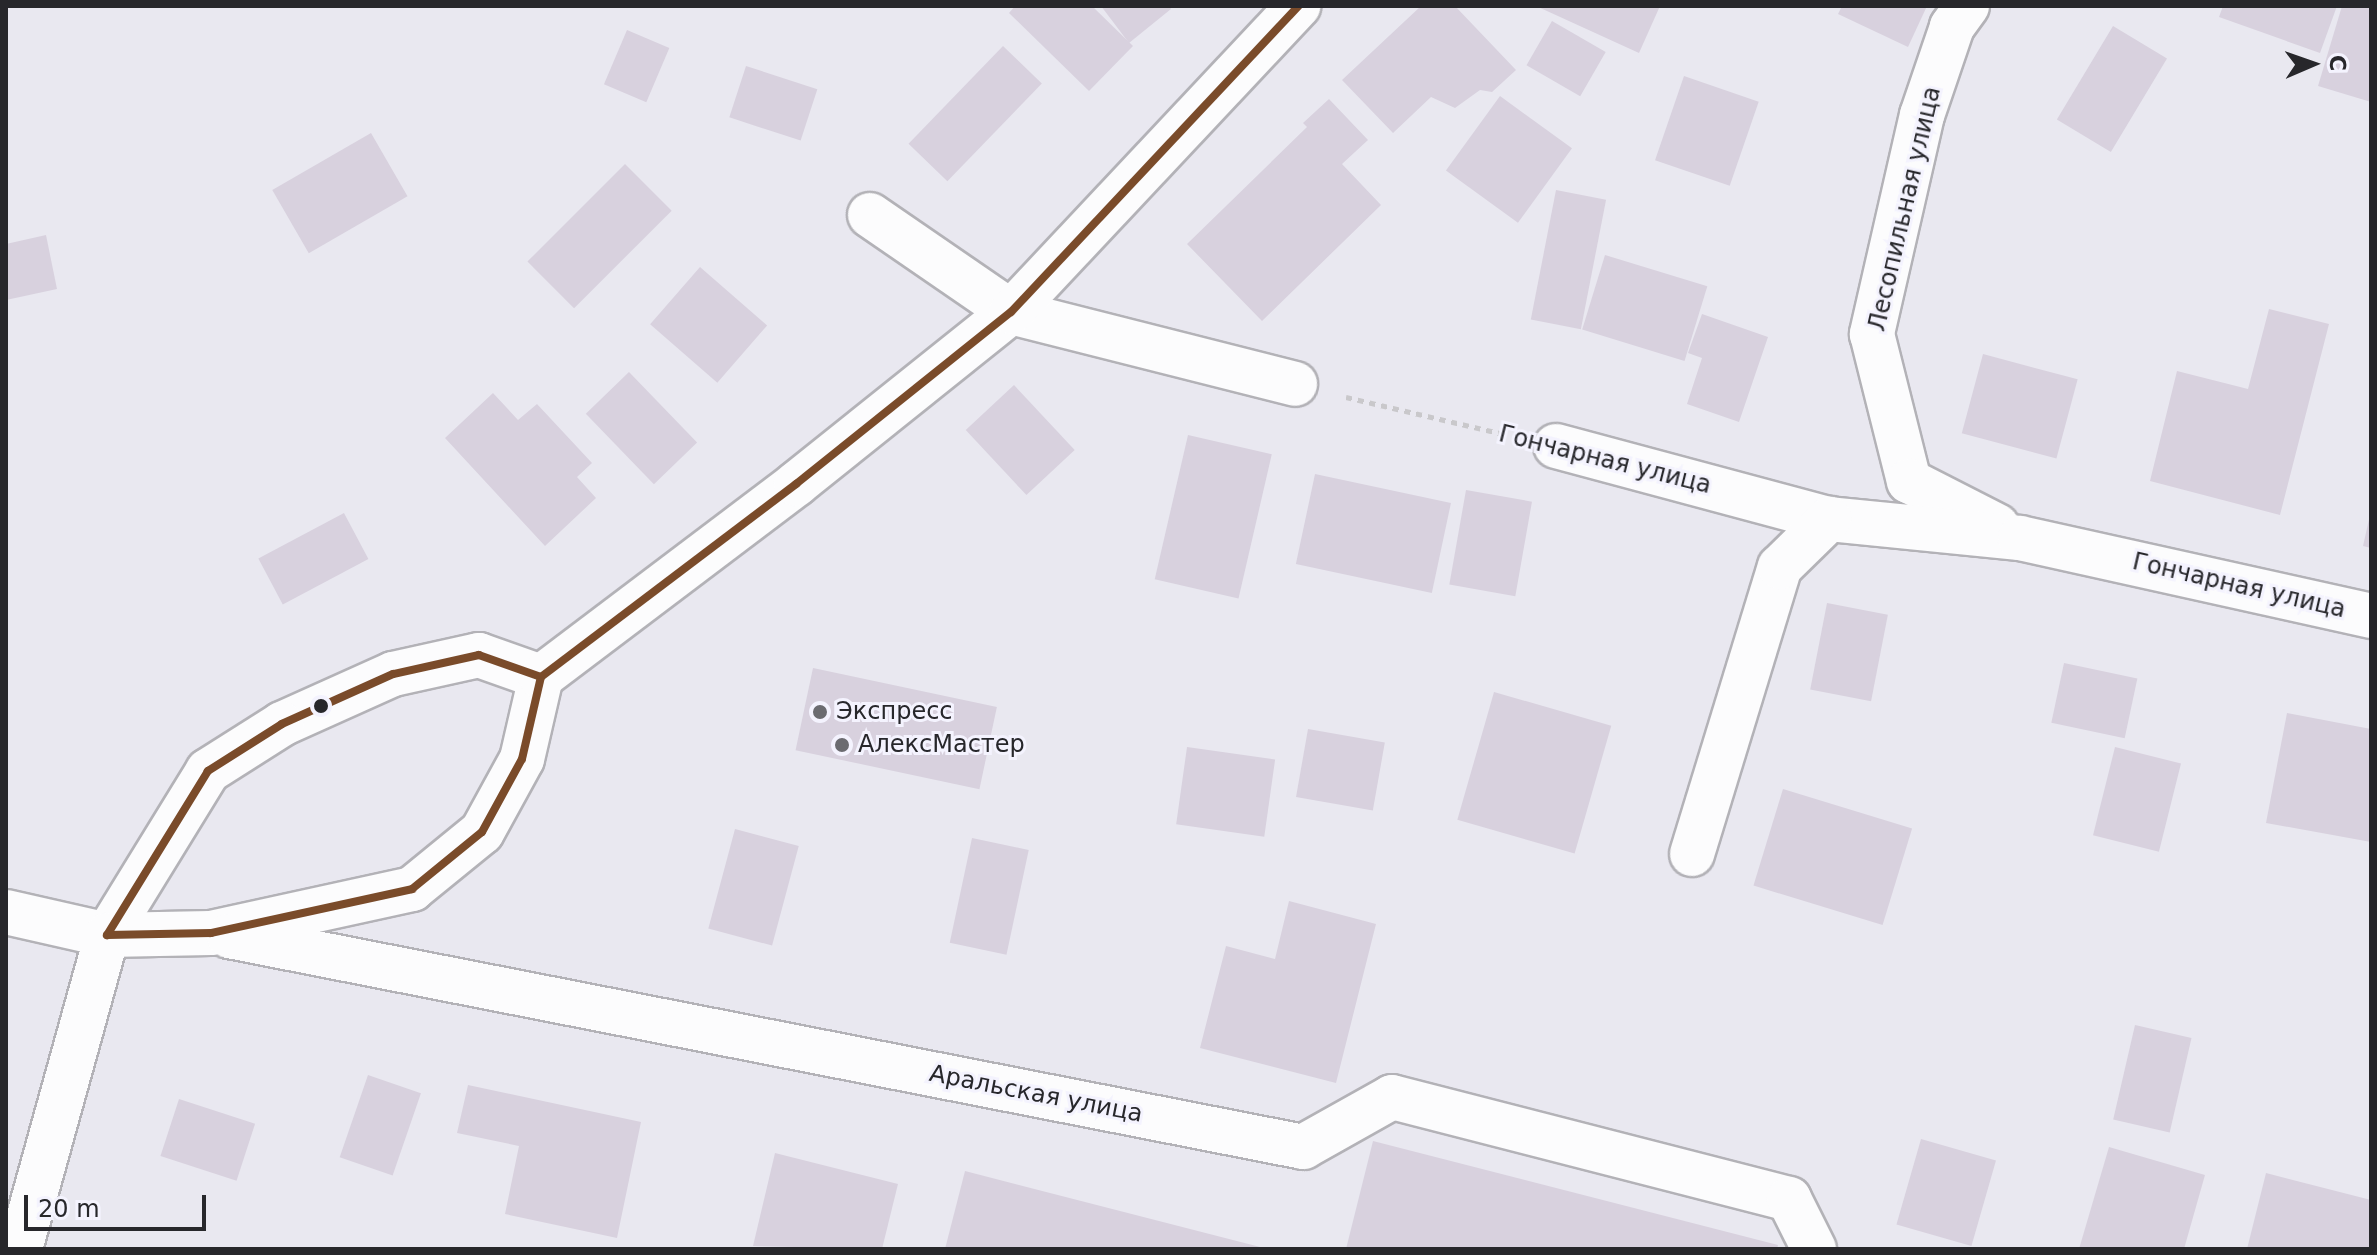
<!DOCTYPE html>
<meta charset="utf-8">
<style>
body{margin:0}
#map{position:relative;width:2377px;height:1255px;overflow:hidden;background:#e9e8f0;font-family:"DejaVu Sans",sans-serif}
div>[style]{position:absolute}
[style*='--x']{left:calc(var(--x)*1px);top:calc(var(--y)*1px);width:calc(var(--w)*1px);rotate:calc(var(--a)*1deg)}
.building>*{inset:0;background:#d8d1de;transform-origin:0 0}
.path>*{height:5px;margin-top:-2.5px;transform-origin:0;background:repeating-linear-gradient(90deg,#c9c8cb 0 6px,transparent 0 12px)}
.roads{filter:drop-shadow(2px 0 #b3b2b7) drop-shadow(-2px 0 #b3b2b7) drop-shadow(0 2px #b3b2b7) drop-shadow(0 -2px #b3b2b7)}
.street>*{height:44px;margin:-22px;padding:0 22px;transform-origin:22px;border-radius:22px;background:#fcfcfd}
.bus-1>*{height:8px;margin:-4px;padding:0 4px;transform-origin:4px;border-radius:4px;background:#7a4b2a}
.dots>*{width:22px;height:22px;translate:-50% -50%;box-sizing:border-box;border:4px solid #f4f3fe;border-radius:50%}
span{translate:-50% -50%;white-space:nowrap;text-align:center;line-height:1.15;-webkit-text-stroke:6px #f4f3fe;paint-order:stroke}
.street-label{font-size:24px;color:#27272b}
.poi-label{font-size:24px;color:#27272b}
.left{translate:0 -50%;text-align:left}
.frame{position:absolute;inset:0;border:8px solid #27272b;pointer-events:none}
.north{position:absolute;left:2273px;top:24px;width:80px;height:80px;-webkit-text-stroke:6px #f4f3fe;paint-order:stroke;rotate:88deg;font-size:22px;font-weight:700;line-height:32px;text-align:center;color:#27272b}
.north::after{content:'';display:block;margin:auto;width:28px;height:36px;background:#27272b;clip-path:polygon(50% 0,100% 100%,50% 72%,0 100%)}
.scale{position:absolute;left:24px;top:1195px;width:182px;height:36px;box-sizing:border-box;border:4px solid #27272b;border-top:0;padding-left:10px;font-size:24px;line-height:28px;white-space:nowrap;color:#27272b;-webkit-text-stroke:6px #f4f3fe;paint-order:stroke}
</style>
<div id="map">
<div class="building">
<div style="clip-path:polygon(1015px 6px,1092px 6px,1133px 46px,1089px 91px,1009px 13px)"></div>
<div style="clip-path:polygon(1101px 6px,1169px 6px,1171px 9px,1129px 43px)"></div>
<div style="clip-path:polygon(1421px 6px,1455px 6px,1516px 70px,1492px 92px,1480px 90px,1455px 108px,1431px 97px,1393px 133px,1342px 80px)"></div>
<div style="clip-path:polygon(1536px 6px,1660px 6px,1639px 53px)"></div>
<div style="clip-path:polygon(1842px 6px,1927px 6px,1908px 47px,1838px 14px)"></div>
<div style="clip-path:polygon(2223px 6px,2337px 6px,2320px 53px,2219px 17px)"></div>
<div style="clip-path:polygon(2342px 6px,2371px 6px,2371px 102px,2318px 86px)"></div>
<div style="left:1552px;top:21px;width:62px;height:51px;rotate:30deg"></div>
<div style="left:2113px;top:26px;width:63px;height:109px;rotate:31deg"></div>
<div style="left:627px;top:30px;width:46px;height:59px;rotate:23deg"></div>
<div style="left:1003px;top:46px;width:54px;height:136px;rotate:44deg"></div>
<div style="left:746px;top:66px;width:75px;height:54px;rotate:18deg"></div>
<div style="left:1684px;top:76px;width:79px;height:89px;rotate:19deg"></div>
<div style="left:1500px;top:96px;width:89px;height:92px;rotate:36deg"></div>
<div style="clip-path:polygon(1329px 99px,1368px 140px,1342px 164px,1381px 205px,1262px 321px,1187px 244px,1307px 127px,1303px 123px)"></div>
<div style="left:371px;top:133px;width:73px;height:114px;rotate:60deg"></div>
<div style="left:625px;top:164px;width:66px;height:138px;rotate:45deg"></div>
<div style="left:1556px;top:190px;width:51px;height:132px;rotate:11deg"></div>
<div style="clip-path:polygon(46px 235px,57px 289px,6px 300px,6px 244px)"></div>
<div style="left:1605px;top:255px;width:107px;height:78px;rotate:17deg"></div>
<div style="left:700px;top:267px;width:89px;height:76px;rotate:41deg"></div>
<div style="clip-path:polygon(2269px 309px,2329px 324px,2280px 515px,2150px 481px,2177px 371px,2248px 389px)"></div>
<div style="clip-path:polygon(1702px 314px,1768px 337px,1739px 422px,1687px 404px,1702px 358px,1688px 353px)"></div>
<div style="left:1983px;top:354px;width:98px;height:82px;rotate:15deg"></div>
<div style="left:629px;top:372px;width:98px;height:60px;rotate:46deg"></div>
<div style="left:1014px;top:385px;width:89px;height:66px;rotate:47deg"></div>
<div style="clip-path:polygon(493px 393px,518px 420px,537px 404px,592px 463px,577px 477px,596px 498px,545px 546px,445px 438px)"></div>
<div style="left:1188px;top:435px;width:86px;height:148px;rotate:13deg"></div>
<div style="left:1315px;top:474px;width:139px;height:92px;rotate:12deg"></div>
<div style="left:1466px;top:490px;width:67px;height:96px;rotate:10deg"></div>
<div style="left:344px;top:513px;width:52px;height:97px;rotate:62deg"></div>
<div style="clip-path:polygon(2370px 515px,2371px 515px,2371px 548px,2363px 546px)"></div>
<div style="left:1827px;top:603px;width:62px;height:88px;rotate:11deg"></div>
<div style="left:2064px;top:663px;width:75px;height:61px;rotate:12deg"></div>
<div style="left:813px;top:668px;width:188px;height:84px;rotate:12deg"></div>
<div style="left:1494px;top:692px;width:122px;height:133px;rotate:16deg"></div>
<div style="clip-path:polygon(2287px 713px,2371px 729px,2371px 842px,2266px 823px)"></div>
<div style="left:1308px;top:729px;width:78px;height:69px;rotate:10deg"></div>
<div style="left:1187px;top:747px;width:89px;height:78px;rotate:8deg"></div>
<div style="left:2115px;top:747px;width:68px;height:91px;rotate:14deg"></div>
<div style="left:1783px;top:789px;width:135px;height:101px;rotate:17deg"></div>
<div style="left:735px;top:829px;width:66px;height:103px;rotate:15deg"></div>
<div style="left:972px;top:838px;width:58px;height:107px;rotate:12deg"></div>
<div style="clip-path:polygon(1289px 901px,1376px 924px,1336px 1083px,1200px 1048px,1226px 946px,1275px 959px)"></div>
<div style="left:2135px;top:1025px;width:58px;height:97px;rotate:13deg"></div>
<div style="left:368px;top:1075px;width:56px;height:87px;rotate:19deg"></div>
<div style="clip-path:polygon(468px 1085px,641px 1122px,617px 1238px,505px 1214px,519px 1146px,457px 1133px)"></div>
<div style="left:179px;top:1099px;width:80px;height:60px;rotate:18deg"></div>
<div style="left:1921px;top:1139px;width:78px;height:89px;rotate:16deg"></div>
<div style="clip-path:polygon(1373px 1141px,1778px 1245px,1777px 1249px,1346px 1249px)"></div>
<div style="clip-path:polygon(2109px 1147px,2205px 1175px,2184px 1249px,2079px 1249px)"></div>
<div style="clip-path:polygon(775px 1153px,898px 1184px,882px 1249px,753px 1246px)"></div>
<div style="clip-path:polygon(965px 1171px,1264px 1248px,1264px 1249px,945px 1249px)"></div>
<div style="clip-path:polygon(2266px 1173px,2371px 1200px,2371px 1249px,2247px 1249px)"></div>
</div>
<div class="path">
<div style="--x:1346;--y:397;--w:162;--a:13.2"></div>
</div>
<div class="roads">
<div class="street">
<div style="--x:1967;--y:6;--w:26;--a:126"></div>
<div style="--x:1952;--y:27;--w:93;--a:108.8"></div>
<div style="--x:1922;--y:115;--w:225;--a:102.9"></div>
<div style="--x:1872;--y:334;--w:152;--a:75.9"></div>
<div style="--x:1909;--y:481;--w:99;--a:27.1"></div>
<div style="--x:870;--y:215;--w:171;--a:34.5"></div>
<div style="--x:1011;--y:312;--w:293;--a:14.2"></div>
<div style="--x:1556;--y:446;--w:283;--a:15"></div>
<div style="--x:1829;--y:519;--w:192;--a:5.7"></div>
<div style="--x:2020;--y:538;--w:360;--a:12.5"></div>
<div style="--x:541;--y:677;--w:66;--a:-160.5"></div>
<div style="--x:479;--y:655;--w:88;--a:167.5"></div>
<div style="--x:393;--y:674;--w:122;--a:155.8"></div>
<div style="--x:282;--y:724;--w:88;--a:147.6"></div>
<div style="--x:208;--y:771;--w:193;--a:121.6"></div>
<div style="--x:107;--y:935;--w:104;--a:-1.1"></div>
<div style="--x:211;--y:933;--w:206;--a:-12.3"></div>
<div style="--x:412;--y:889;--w:90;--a:-39.2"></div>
<div style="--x:482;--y:832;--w:83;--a:-61.3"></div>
<div style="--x:522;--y:759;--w:84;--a:-77"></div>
<div style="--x:541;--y:677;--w:320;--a:-37.1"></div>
<div style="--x:796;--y:484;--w:275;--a:-38.7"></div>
<div style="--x:1011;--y:312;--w:420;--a:-46.8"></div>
<div style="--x:1692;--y:854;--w:300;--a:-73"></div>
<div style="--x:1780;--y:567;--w:69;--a:-44.4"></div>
<div style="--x:6;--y:912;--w:104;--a:12.8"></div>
<div style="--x:107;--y:935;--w:326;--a:105.5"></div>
<div style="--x:229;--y:936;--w:1095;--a:11.11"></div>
<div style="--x:1303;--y:1147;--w:102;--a:-29.3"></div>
<div style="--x:1392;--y:1097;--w:410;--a:14.4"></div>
<div style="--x:1789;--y:1199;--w:56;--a:63.4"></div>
</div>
</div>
<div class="bus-1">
<div style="--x:541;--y:677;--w:66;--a:-160.5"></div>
<div style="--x:479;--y:655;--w:88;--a:167.5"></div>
<div style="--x:393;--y:674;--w:122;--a:155.8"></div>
<div style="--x:282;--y:724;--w:88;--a:147.6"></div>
<div style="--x:208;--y:771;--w:193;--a:121.6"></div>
<div style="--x:107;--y:935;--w:104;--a:-1.1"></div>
<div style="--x:211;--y:933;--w:206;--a:-12.3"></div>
<div style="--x:412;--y:889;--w:90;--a:-39.2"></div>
<div style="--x:482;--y:832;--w:83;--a:-61.3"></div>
<div style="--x:522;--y:759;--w:84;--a:-77"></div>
<div style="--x:541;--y:677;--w:320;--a:-37.1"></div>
<div style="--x:796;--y:484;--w:275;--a:-38.7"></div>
<div style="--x:1011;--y:312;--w:420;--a:-46.8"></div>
</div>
<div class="dots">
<div style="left:321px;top:706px;background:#27272b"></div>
<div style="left:820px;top:712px;background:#6b6b70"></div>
<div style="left:842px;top:745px;background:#6b6b70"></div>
</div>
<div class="street-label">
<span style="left:1905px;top:209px;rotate:-77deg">Лесопильная улица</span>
<span style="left:1605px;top:460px;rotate:14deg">Гончарная улица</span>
<span style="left:2239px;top:586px;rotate:13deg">Гончарная улица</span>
<span style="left:1036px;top:1094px;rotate:11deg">Аральская улица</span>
</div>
<div class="poi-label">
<span class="left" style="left:836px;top:712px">Экспресс</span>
<span class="left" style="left:858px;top:745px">АлексМастер</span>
</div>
<div class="frame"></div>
<div class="north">С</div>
<div class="scale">20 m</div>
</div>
